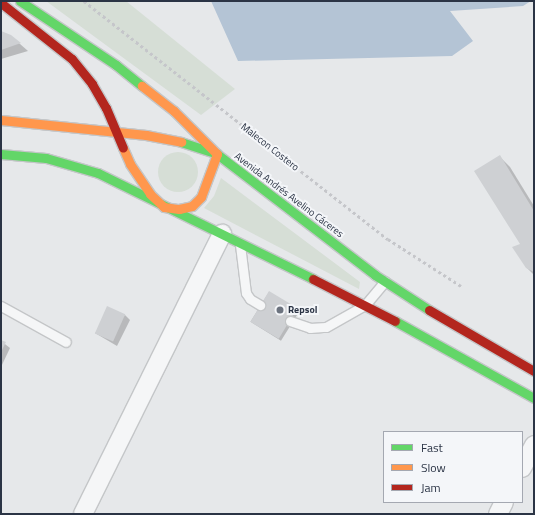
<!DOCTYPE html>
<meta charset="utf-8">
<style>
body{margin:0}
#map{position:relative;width:535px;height:515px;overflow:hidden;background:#e6e8ea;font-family:"Titillium Web",sans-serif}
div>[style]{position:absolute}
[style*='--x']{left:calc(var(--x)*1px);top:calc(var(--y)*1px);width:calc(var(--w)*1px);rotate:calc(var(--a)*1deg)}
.green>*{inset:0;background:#d6ded6}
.round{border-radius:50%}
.water>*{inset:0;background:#b4c4d5}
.shadow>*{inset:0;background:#0003;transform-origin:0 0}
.building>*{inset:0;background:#ced0d3;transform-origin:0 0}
.path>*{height:2.5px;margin-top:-1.25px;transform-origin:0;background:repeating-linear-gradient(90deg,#c5c6ca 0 3px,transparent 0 6px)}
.roads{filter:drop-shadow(1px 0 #c4c6c8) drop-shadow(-1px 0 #c4c6c8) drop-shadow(0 1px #c4c6c8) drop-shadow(0 -1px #c4c6c8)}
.lane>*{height:9px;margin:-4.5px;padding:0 4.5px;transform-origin:4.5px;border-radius:4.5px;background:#f5f6f7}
.street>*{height:18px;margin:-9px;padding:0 9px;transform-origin:9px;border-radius:9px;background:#f5f6f7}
.fast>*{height:9px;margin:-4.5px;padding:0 4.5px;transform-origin:4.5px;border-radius:4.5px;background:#63d668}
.slow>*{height:9px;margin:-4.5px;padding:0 4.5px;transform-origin:4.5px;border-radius:4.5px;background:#ff974d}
.jam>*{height:9px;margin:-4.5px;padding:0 4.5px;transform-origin:4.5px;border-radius:4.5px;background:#b3261e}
.dots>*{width:11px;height:11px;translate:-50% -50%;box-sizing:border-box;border:2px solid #f4f6f9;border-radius:50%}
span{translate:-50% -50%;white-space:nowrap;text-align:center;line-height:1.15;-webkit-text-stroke:4px #f4f6f9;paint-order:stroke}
.street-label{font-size:10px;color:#2b3445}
.poi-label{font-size:10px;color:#2b3445;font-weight:700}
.left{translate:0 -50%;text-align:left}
.frame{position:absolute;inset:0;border:2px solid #2b3445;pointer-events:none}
.legend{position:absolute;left:383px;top:431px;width:140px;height:72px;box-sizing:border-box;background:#f4f6f9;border:1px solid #a4a8b1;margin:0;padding:5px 7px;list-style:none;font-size:12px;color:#2b3445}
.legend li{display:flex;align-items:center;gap:8px;height:20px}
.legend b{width:20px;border:1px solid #a4a8b1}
</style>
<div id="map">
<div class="green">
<div style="clip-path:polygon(46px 1px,126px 1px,235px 89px,201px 115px)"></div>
<div class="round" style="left:158px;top:152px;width:40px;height:40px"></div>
<div style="clip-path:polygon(221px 178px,360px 282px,359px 289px,204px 208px,214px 196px)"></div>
</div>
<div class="water">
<div style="clip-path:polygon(211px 1px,531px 1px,523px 6px,450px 11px,473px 41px,452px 56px,238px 61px)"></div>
</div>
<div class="shadow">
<div style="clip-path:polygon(1px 32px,11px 36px,28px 51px,1px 59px)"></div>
<div style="clip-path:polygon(500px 157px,510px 167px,534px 206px,534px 275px,526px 267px)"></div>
<div style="left:269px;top:292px;width:36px;height:35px;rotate:32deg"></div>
<div style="clip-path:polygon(125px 315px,130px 320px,117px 346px,95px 333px)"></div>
<div style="clip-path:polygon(1px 341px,10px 348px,1px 367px)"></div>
</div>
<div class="building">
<div style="clip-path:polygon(1px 31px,11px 35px,21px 43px,1px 50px)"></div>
<div style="clip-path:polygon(500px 155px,534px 211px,534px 272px,526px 268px,512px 247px,520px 244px,474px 171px)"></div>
<div style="left:269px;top:291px;width:33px;height:36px;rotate:31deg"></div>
<div style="left:107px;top:306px;width:20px;height:30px;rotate:24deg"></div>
<div style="clip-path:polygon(1px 340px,6px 342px,1px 352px)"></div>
</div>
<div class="path">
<div style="--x:84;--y:1;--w:386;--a:38.1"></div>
<div style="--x:388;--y:239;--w:87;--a:32.8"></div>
</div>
<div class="roads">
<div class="lane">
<div style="--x:240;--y:245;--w:48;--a:82.9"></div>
<div style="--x:246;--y:293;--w:7;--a:56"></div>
<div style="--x:250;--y:299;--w:12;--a:31"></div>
<div style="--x:1;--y:306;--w:74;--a:29"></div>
<div style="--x:290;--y:321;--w:21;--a:19"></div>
<div style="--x:310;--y:328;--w:16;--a:-4"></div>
<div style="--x:326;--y:327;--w:45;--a:-29.4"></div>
<div style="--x:365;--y:305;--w:31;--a:-50"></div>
</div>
<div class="street">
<div style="--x:522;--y:468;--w:26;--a:-62"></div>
<div style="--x:83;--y:514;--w:313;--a:-63.6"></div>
<div style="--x:498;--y:514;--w:13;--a:-63"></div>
</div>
<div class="fast">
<div style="--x:20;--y:1;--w:115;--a:33.7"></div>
<div style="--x:116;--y:65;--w:33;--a:39"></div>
<div style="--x:181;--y:142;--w:38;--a:18"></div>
<div style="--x:217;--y:154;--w:199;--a:37.4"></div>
<div style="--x:375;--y:275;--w:64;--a:32.9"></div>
<div style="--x:1;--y:154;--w:45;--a:5.1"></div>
<div style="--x:46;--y:158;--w:54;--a:16.1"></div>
<div style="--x:98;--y:173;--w:240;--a:26.2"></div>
<div style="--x:395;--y:321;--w:159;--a:29"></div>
</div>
<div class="slow">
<div style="--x:1;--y:120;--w:146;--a:5.9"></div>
<div style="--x:146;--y:135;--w:36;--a:11"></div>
<div style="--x:123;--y:148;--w:17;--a:66"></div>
<div style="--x:130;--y:164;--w:36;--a:56"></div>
<div style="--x:150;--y:194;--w:19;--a:43"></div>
<div style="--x:164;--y:207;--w:15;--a:8"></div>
<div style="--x:179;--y:209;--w:13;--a:-13"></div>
<div style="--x:192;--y:206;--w:13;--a:-45"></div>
<div style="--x:201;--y:197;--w:46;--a:-69.6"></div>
<div style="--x:217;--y:154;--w:61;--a:-135"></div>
<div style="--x:174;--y:111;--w:41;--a:-142"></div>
</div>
<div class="jam">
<div style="--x:1;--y:3;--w:90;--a:38.3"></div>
<div style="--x:72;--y:59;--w:32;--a:51"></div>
<div style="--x:92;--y:84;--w:28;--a:60"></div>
<div style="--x:106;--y:108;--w:43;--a:67"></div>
<div style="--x:313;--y:279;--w:92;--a:27.1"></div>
<div style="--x:429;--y:310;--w:121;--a:30.2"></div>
</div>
</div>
<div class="dots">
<div style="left:280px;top:310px;background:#6c737f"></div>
</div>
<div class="street-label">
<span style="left:270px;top:147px;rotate:38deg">Malecon Costero</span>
<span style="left:289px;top:195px;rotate:37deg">Avenida Andrés Avelino Cáceres</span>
</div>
<div class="poi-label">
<span class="left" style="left:288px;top:310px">Repsol</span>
</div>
<div class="frame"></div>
<ul class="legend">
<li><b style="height:5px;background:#63d668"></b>Fast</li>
<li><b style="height:5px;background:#ff974d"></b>Slow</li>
<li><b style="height:5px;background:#b3261e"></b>Jam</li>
</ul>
</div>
